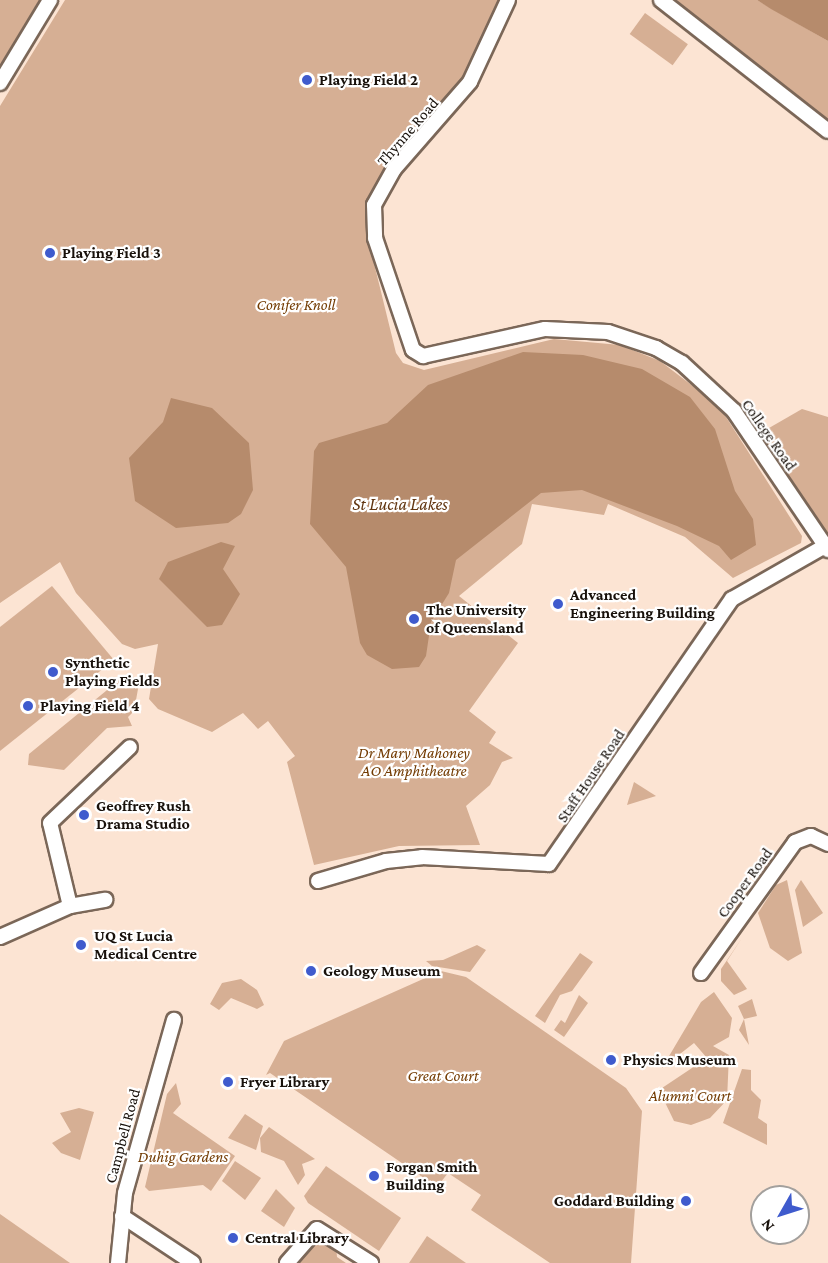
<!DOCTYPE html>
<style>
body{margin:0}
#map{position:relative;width:828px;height:1263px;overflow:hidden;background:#fce4d3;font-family:"Crimson Pro",serif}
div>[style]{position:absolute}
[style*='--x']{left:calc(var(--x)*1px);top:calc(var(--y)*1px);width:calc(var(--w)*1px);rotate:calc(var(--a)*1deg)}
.green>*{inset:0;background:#d6af94;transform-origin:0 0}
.water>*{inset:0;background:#b68b6c}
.roads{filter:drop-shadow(2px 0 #7b6758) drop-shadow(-2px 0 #7b6758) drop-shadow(0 2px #7b6758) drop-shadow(0 -2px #7b6758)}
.minor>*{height:14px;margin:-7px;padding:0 7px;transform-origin:7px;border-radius:7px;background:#fff}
.dots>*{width:16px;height:16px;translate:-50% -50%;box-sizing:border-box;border:3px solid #fff;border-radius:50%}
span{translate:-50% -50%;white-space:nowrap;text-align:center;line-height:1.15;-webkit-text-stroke:4.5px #fff;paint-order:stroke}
.poi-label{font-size:16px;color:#18110b;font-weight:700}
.left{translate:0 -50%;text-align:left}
.right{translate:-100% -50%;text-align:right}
.street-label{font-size:16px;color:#18110b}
.park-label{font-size:16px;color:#733b02;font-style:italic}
.water-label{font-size:18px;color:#613510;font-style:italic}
.north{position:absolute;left:750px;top:1185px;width:60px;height:60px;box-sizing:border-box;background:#fff;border:2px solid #a3a09d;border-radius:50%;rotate:231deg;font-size:16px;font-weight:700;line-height:24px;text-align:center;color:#18110b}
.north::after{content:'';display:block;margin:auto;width:21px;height:27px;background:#3f5bcd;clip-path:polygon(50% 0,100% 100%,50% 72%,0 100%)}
</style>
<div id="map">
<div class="green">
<div style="clip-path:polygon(0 0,44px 0,0 73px)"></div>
<div style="clip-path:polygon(65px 0,503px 0,464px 81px,369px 201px,371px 251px,396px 353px,403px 363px,424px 370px,554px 339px,620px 345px,660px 361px,719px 406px,802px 536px,801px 543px,733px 578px,685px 537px,608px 504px,604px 515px,532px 504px,522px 544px,459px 596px,518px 643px,469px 711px,496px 732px,489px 743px,513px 758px,502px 762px,490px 785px,466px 806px,480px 845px,399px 846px,314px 865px,287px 762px,295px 756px,268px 721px,258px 729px,243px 713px,212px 732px,158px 709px,149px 699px,158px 644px,135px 649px,122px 644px,76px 593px,60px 562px,0 603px,0 106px)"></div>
<div style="clip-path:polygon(673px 0,757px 0,828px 41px,828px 122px)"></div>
<div style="left:645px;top:13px;width:53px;height:26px;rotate:36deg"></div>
<div style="clip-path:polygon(802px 409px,828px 417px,828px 536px,765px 440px,769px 428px)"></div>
<div style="clip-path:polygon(52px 586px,114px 660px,0 751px,0 627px)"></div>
<div style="clip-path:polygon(123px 677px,140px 678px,134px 711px,128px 717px,132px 726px,107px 728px,64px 770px,28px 765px,29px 754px)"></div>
<div style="clip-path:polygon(634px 782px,656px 796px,627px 805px)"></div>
<div style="clip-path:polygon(787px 880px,802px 953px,788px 961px,770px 948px,758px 913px,776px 885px)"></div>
<div style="clip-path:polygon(801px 880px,823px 913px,803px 927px,795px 890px)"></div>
<div style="clip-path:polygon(742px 938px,727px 961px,747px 989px,734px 995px,721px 981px,721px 969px)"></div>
<div style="clip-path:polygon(477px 945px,486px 950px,470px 972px,432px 966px,426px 961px,443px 960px)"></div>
<div style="clip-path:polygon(580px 953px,593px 962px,572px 991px,560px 995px,545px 1023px,535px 1016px)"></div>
<div style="clip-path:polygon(441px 971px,466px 977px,626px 1088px,642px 1111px,631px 1263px,550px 1263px,471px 1210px,481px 1195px,448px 1173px,437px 1187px,270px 1073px,266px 1075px,284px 1041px)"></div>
<div style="clip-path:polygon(241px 979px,257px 990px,264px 1005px,257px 1009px,231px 998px,219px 1010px,210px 1004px,222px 983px)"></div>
<div style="clip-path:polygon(714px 992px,732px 1018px,729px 1037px,713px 1046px,729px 1055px,727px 1100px,710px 1118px,691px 1125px,674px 1121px,659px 1090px,707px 1058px,694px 1043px,662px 1068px,701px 1002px)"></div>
<div style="clip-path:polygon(579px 995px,588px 1003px,564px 1037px,554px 1030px,561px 1020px,565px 1023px)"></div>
<div style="clip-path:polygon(752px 999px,757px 1016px,744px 1019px,749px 1045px,739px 1030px,744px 1019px,738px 1006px)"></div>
<div style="clip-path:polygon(742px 1069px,751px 1070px,751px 1090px,761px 1100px,758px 1118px,767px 1124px,767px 1145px,723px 1123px)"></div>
<div style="clip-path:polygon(176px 1083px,181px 1104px,173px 1113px,235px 1156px,211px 1191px,203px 1185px,149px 1191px,145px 1187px,167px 1094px)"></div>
<div style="clip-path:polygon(79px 1108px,94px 1112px,80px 1160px,61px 1153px,52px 1143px,71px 1132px,60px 1113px)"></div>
<div style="clip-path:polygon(245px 1114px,263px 1126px,256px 1150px,228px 1138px)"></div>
<div style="clip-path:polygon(269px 1127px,315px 1159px,302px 1164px,305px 1175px,298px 1185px,284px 1161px,261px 1152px,260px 1138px)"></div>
<div style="clip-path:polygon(235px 1161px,261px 1178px,245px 1200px,222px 1181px)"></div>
<div style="clip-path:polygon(326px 1166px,401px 1218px,379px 1251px,308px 1203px,304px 1196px)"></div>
<div style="clip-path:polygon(276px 1189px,295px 1208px,284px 1227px,261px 1211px)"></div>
<div style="clip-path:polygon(0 1214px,70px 1263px,0 1263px)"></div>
<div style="clip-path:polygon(427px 1236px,466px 1263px,409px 1263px)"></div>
<div style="clip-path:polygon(320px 1238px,336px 1245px,337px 1257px,346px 1263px,294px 1263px)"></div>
</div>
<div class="water">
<div style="clip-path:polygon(757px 0,828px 0,828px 41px,771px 9px)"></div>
<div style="clip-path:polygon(523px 352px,583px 355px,642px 369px,690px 397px,715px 429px,735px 491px,753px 519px,756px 545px,731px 560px,719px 546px,677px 526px,582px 490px,541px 493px,456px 560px,449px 593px,431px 622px,426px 656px,419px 667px,392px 669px,367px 655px,360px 643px,346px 567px,310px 524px,314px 451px,319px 443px,387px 423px,428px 385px)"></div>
<div style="clip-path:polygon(171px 398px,212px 408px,249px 443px,253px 490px,241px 514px,228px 523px,176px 528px,135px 501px,129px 458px,163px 422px)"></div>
<div style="clip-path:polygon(221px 542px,235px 546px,223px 569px,240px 594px,222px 625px,207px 627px,159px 579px,168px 562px)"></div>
</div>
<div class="roads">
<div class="minor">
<div style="--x:508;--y:0;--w:90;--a:114.9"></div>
<div style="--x:470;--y:82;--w:116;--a:131.1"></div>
<div style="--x:394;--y:169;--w:41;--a:119.1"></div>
<div style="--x:374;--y:205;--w:33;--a:88"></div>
<div style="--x:375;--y:238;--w:118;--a:71.3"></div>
<div style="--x:413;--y:350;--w:12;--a:31"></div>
<div style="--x:423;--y:356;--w:125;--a:-12.5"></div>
<div style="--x:545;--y:329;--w:63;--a:2.7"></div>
<div style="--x:608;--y:332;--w:51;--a:18.4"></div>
<div style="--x:656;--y:348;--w:30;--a:30"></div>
<div style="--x:682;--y:363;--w:71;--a:42.7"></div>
<div style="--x:734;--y:411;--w:168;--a:55.9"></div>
<div style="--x:661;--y:0;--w:212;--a:38.1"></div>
<div style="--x:0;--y:83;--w:97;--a:-58.9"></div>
<div style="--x:318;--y:881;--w:71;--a:-16.4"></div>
<div style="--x:386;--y:861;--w:36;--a:-6"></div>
<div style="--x:422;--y:857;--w:127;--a:3.2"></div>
<div style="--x:549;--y:864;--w:322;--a:-55.4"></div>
<div style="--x:732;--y:599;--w:107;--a:-29.7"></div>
<div style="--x:70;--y:906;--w:85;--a:-103.5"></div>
<div style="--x:50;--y:823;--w:110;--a:-43.5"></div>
<div style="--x:0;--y:937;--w:77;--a:-23.9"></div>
<div style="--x:70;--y:906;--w:36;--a:-10"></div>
<div style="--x:701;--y:973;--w:161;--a:-54.3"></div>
<div style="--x:795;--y:842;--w:17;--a:-21"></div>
<div style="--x:811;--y:836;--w:19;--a:25"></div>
<div style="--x:122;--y:1216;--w:85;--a:33.5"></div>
<div style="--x:118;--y:1263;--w:70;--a:-84.3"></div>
<div style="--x:125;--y:1193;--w:180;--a:-74.2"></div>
<div style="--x:287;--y:1263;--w:45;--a:-48.6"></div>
<div style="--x:317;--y:1229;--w:64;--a:32.2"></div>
</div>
</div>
<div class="dots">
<div style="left:307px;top:80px;background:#3f5bcd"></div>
<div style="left:50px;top:253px;background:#3f5bcd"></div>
<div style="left:558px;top:604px;background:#3f5bcd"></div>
<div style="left:414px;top:619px;background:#3f5bcd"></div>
<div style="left:53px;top:672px;background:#3f5bcd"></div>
<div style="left:28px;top:706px;background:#3f5bcd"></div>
<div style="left:84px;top:815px;background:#3f5bcd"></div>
<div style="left:81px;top:945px;background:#3f5bcd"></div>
<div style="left:311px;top:971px;background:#3f5bcd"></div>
<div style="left:611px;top:1060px;background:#3f5bcd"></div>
<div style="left:228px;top:1082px;background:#3f5bcd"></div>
<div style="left:374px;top:1176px;background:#3f5bcd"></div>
<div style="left:686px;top:1201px;background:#3f5bcd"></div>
<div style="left:233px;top:1238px;background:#3f5bcd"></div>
</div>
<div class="poi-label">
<span class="left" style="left:319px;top:80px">Playing Field 2</span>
<span class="left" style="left:62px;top:253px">Playing Field 3</span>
<span class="left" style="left:570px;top:604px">Advanced<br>Engineering Building</span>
<span class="left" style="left:426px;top:619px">The University<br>of Queensland</span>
<span class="left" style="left:65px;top:672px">Synthetic<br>Playing Fields</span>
<span class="left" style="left:40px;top:706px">Playing Field 4</span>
<span class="left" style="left:96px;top:815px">Geoffrey Rush<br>Drama Studio</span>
<span class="left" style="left:94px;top:945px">UQ St Lucia<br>Medical Centre</span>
<span class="left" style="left:323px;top:971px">Geology Museum</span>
<span class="left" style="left:623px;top:1060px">Physics Museum</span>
<span class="left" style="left:240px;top:1082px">Fryer Library</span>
<span class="left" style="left:386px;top:1176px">Forgan Smith<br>Building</span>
<span class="right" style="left:674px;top:1201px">Goddard Building</span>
<span class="left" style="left:245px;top:1238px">Central Library</span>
</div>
<div class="street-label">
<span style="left:408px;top:132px;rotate:-49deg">Thynne Road</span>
<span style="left:769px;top:435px;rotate:55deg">College Road</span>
<span style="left:591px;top:776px;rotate:-56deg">Staff House Road</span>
<span style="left:745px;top:883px;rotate:-54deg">Cooper Road</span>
<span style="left:123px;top:1136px;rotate:-75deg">Campbell Road</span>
</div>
<div class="park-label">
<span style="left:296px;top:305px">Conifer Knoll</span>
<span style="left:414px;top:762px">Dr Mary Mahoney<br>AO Amphitheatre</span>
<span style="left:443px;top:1076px">Great Court</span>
<span style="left:690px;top:1096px">Alumni Court</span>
<span style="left:183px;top:1157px">Duhig Gardens</span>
</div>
<div class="water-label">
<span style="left:400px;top:504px">St Lucia Lakes</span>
</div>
<div class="north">N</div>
</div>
